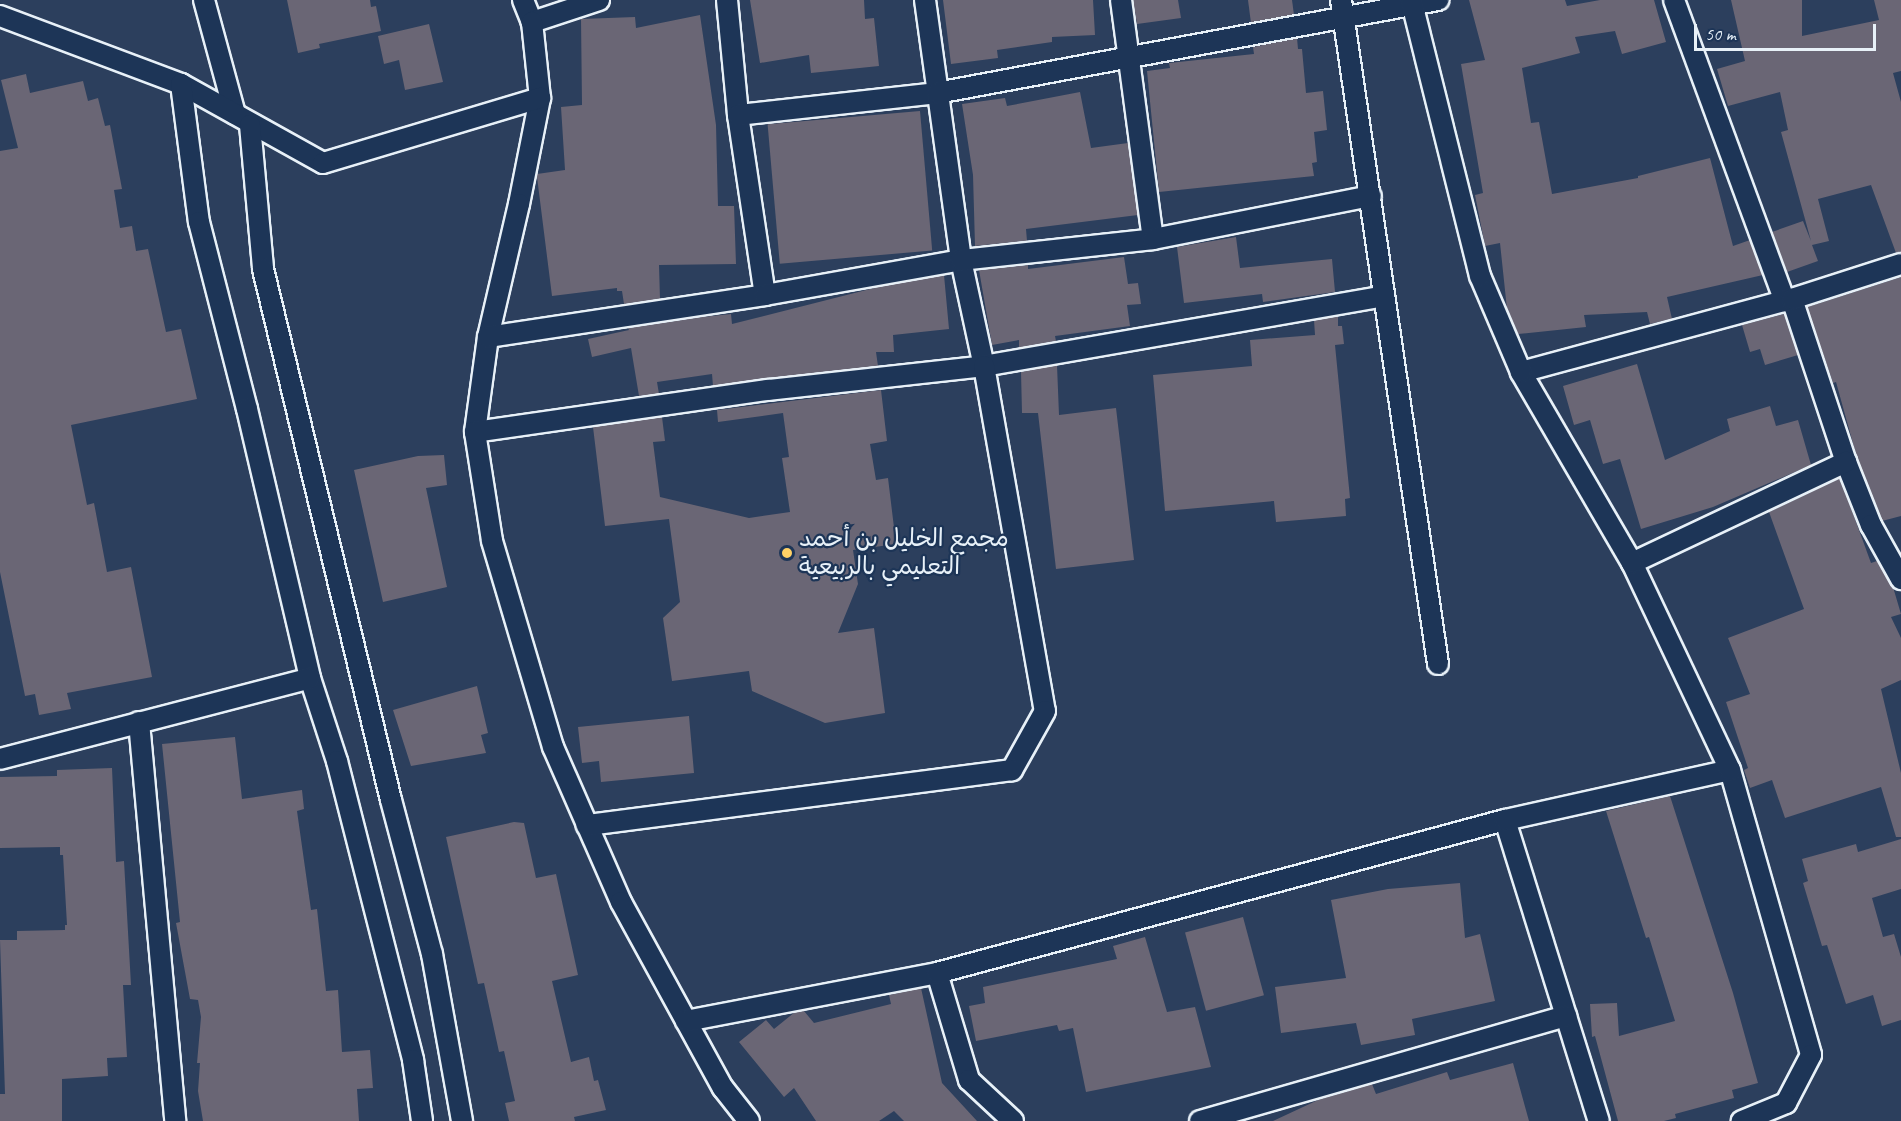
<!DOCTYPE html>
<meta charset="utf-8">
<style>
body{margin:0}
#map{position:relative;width:1901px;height:1121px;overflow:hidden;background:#2c3f5d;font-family:Caveat,"Playpen Sans Arabic",sans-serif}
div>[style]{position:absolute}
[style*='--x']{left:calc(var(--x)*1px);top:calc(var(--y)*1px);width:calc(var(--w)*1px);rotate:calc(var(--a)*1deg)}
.building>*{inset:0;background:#6a6675;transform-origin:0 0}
.roads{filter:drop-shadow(2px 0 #e8f1f8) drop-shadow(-2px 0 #e8f1f8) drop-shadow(0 2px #e8f1f8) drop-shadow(0 -2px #e8f1f8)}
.street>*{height:20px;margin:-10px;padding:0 10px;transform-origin:10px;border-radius:10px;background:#1d3557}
.dots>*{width:16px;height:16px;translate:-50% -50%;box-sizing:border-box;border:3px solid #1d3557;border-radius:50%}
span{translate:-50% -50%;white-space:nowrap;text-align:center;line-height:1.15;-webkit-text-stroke:4.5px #1d3557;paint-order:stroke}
.poi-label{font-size:24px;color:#e8f1f8}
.left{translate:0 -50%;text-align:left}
.scale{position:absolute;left:1694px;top:24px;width:182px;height:27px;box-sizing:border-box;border:3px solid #e8f1f8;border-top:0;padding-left:8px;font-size:18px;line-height:21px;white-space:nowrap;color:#e8f1f8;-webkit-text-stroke:4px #1d3557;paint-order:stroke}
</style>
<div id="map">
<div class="building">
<div style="clip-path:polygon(287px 0,370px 0,371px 7px,376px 6px,381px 31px,319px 44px,320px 48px,298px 53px)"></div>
<div style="clip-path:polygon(750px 0,864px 0,865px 19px,874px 18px,879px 66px,811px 73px,809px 55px,760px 63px)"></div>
<div style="clip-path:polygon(943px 0,1093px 0,1095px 35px,1052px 37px,1052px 42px,997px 50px,998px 58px,951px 64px)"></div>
<div style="clip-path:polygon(1133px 0,1178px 0,1181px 18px,1137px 24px)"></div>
<div style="clip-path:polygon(1248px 0,1292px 0,1294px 15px,1251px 23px)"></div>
<div style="clip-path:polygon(1469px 0,1565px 0,1567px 6px,1600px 0,1654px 0,1666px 42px,1622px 54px,1615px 31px,1575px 37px,1580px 53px,1522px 68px,1531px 123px,1539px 122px,1552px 194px,1638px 178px,1638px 176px,1710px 158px,1733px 246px,1750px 240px,1763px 275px,1667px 297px,1672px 319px,1650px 324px,1647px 312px,1584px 315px,1586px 327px,1518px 334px,1507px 309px,1500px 243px,1485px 246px,1475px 195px,1483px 193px,1461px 64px,1485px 60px)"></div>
<div style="clip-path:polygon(1731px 0,1802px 0,1802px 36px,1879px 20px,1874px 0,1901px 0,1901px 71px,1893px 73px,1901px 102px,1901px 252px,1896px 253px,1871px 185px,1818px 199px,1829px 241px,1812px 245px,1818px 261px,1787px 272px,1772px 232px,1803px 221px,1811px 241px,1781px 132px,1788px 130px,1780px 92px,1728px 106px,1717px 69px,1745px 61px)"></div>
<div style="clip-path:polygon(700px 15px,716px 125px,718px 206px,734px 206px,736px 264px,659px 265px,660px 299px,624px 304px,622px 291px,617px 291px,617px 288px,552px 296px,537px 177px,537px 174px,565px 170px,561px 107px,582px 105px,581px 19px,635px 17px,636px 28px)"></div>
<div style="clip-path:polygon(429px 24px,443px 82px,405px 90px,399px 60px,384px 64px,378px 36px)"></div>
<div style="clip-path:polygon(1297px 38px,1298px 49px,1302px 49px,1306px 93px,1323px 91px,1327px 130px,1314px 132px,1317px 162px,1312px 163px,1314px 176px,1159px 192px,1147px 71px,1170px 68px,1169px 63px,1254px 54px,1253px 47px)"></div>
<div style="clip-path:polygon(26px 74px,30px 93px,83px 81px,88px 101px,98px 98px,105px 126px,110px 125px,122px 189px,114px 190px,120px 228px,132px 226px,136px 251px,148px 249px,166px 332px,181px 329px,197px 399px,71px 425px,87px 505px,94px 503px,107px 572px,131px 567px,152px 677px,67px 693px,71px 709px,39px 715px,35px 694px,25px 696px,0 572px,0 151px,18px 148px,1px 80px)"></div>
<div style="clip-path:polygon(1080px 92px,1091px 148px,1128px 143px,1138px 215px,1026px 229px,1027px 241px,975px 246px,973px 175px,962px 104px,1005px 98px,1007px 106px)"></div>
<div style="left:920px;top:111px;width:140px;height:153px;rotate:85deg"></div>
<div style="clip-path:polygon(1236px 237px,1240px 268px,1332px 259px,1335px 292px,1263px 302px,1262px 294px,1184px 303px,1177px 247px)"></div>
<div style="clip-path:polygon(1124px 257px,1128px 284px,1138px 283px,1141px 304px,1127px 305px,1130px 326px,1055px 336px,1056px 341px,1019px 348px,1019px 340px,992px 345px,979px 270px,1028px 265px,1028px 269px)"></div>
<div style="clip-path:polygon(944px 275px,949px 329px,893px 335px,894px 352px,876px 352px,878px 366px,713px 386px,712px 374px,657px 382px,659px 394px,639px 396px,631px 348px,592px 357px,588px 339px,629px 330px,628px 328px,702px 317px,731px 314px,732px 324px,878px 287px)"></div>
<div style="clip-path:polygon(1901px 277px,1901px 516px,1882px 521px,1857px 458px,1836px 382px,1833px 383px,1807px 307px)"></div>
<div style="clip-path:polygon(1784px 314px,1798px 355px,1765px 365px,1760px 349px,1750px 352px,1742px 325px)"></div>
<div style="clip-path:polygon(1338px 316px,1338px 326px,1342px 326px,1344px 344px,1335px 345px,1350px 498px,1345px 499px,1346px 516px,1276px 522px,1274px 501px,1165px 511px,1153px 375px,1252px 366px,1250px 340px,1315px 335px,1314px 320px)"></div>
<div style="clip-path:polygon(1637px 364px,1665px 460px,1730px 431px,1727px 419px,1770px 406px,1776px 426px,1798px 420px,1811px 465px,1713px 507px,1641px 529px,1620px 459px,1603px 464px,1590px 420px,1574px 425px,1563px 386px)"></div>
<div style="clip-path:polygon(1057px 365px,1059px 415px,1116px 408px,1134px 560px,1056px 569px,1038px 413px,1022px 413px,1021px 372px)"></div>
<div style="clip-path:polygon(881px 390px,887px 441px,870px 444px,876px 480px,888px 478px,896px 544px,853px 550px,858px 584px,838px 633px,874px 628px,885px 713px,825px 723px,752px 691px,749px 671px,672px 681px,663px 618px,680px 602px,669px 519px,605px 526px,593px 427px,662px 417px,665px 441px,653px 442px,660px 497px,749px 518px,790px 512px,782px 458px,789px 457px,783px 413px,718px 422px,717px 410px)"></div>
<div style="clip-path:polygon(444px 455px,447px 485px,426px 488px,447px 587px,383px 602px,354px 470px,418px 456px)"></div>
<div style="clip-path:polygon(1840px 478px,1871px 563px,1877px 561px,1893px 587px,1901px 614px,1891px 617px,1901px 638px,1901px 680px,1881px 689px,1901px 773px,1901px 837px,1896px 837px,1881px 787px,1785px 818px,1772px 780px,1750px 788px,1744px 770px,1748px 768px,1726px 702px,1750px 694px,1728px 638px,1804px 609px,1769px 512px)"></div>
<div style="clip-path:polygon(477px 686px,488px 733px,481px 735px,486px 753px,411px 766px,393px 710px)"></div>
<div style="clip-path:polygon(689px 716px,694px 773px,601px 782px,599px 761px,582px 763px,578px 727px)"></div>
<div style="clip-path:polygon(235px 737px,242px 799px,302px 790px,304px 809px,297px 811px,311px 910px,317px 909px,326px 991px,338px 990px,342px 1052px,370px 1050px,373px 1088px,357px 1089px,359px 1121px,203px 1121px,198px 1091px,200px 1063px,197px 1063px,201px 1017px,198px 1000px,190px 999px,176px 923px,180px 922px,162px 744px)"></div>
<div style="clip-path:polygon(112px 768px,116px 862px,124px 861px,131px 985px,123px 985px,127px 1057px,107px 1058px,108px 1076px,62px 1079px,62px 1121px,0 1121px,0 1094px,5px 1094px,0 940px,17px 940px,17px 931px,65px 930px,65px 925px,67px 925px,63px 855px,60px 855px,60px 847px,0 848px,0 777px,57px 776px,57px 770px)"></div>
<div style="clip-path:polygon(1670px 796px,1733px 993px,1758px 1083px,1732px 1090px,1734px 1098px,1675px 1114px,1676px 1118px,1664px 1121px,1618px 1121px,1595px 1036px,1592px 1037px,1590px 1004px,1617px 1003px,1619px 1036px,1675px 1021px,1649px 937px,1646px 938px,1606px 811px)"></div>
<div style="clip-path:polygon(514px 822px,524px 823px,536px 878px,556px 874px,578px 975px,552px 981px,571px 1062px,589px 1057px,594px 1081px,598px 1080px,606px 1110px,574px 1117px,575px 1121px,509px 1121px,505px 1103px,515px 1101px,504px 1051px,499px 1052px,484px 983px,478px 984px,446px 837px)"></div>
<div style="clip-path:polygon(1901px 839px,1901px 889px,1872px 898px,1883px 937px,1894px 934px,1901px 957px,1901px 1020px,1882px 1026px,1873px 995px,1846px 1004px,1827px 945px,1822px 946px,1803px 883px,1808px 881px,1802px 859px,1856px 844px,1858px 852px)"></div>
<div style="clip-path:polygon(1460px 883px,1465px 938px,1480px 934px,1495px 1001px,1412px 1019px,1415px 1035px,1361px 1045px,1356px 1023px,1281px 1033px,1275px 987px,1346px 978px,1331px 900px,1388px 889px)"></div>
<div style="left:1243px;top:917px;width:81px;height:60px;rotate:75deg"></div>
<div style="clip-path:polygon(1145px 937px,1167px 1012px,1195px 1007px,1211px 1067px,1086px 1092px,1073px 1028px,1059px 1031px,1057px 1025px,976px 1041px,969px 1006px,985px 1003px,983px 987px,1117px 959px,1113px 946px)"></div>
<div style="clip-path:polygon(921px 988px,942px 1083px,977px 1121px,904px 1121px,894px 1111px,879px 1121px,816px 1121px,794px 1088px,784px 1097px,739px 1042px,766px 1020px,774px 1029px,795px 1012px,804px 1011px,814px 1023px,891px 1004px,889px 995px)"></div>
<div style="clip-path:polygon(1513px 1063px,1529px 1121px,1273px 1121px,1318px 1100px,1372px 1084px,1376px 1094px,1447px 1072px,1450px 1080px)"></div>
</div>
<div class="roads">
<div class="street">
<div style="--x:204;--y:0;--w:118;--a:74.8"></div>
<div style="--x:523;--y:0;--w:24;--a:68"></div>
<div style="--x:599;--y:0;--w:71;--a:161.8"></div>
<div style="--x:532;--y:22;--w:76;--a:84"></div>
<div style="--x:540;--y:98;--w:108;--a:101.2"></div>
<div style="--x:519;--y:204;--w:137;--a:103.1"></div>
<div style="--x:488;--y:337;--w:96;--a:97.8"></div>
<div style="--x:475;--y:432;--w:110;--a:81.1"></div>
<div style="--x:492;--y:541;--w:215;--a:73.5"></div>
<div style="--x:553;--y:747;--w:169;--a:66.3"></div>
<div style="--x:621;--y:902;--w:212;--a:61.3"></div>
<div style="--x:723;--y:1088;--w:42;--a:51.8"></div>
<div style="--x:727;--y:0;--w:116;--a:84.5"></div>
<div style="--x:738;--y:115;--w:182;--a:81.5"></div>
<div style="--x:925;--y:0;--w:262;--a:82.1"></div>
<div style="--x:961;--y:260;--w:108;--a:77.8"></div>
<div style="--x:984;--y:366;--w:406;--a:-9.9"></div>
<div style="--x:1121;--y:0;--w:241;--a:82.4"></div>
<div style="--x:1341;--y:0;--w:671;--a:81.69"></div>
<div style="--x:1674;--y:0;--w:321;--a:69.8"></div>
<div style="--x:0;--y:16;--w:193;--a:20.6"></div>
<div style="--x:181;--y:84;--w:162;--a:29.1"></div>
<div style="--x:323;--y:163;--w:227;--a:-16.7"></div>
<div style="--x:181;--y:84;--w:139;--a:82.6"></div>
<div style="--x:199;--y:222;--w:193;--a:75.6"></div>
<div style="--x:247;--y:409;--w:276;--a:76.8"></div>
<div style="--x:310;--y:678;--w:87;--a:72"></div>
<div style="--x:337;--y:761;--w:309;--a:75.7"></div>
<div style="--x:413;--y:1060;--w:62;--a:81.6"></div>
<div style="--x:738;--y:115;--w:200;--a:-6.3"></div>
<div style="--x:937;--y:93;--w:510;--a:-10.52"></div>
<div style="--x:250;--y:125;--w:145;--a:84.8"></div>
<div style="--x:263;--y:269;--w:546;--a:76.45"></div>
<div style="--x:391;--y:800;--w:159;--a:75.1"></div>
<div style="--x:432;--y:954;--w:170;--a:79.8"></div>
<div style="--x:1792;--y:299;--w:172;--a:71.7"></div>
<div style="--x:1846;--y:462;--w:68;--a:68.4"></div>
<div style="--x:1871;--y:525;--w:62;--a:60.9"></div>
<div style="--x:488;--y:337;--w:280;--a:-8.6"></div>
<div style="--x:765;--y:295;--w:199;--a:-10.1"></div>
<div style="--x:961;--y:260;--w:193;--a:-6.2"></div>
<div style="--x:1153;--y:239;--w:222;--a:-11.2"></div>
<div style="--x:1521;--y:372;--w:281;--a:-15.1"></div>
<div style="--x:1792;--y:299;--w:114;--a:-17.8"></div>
<div style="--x:475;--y:432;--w:296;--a:-8.2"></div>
<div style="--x:768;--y:390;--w:217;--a:-6.3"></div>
<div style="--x:984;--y:366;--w:350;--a:80"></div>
<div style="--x:1045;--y:711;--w:68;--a:119.2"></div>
<div style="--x:1012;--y:770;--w:429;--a:172.6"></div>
<div style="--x:1632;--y:563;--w:237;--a:-25.3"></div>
<div style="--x:139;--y:722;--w:401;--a:84.8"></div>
<div style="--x:0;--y:759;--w:320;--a:-14.6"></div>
<div style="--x:1730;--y:770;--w:296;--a:74.1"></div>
<div style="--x:1811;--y:1055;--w:54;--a:117.5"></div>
<div style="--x:1786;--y:1103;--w:48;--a:157.8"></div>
<div style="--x:1505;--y:820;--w:315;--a:72.7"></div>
<div style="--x:937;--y:973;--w:112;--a:73.3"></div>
<div style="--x:969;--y:1080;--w:60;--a:43"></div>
<div style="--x:686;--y:1021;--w:256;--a:-10.8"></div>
<div style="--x:937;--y:973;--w:588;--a:-15.08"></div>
<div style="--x:1505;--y:820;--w:230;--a:-12.5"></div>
<div style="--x:1730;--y:770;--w:229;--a:-115.3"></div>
<div style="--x:1632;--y:563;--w:221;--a:-120.2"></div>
<div style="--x:1521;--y:372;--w:104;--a:-113.1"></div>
<div style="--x:1480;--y:276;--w:284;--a:-104"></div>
<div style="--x:1200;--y:1121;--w:381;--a:-16"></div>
</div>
</div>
<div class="dots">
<div style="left:787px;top:553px;background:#ffd166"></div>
</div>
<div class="poi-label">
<span class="left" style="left:799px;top:553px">مجمع الخليل بن أحمد<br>التعليمي بالربيعية</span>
</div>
<div class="scale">50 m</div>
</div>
